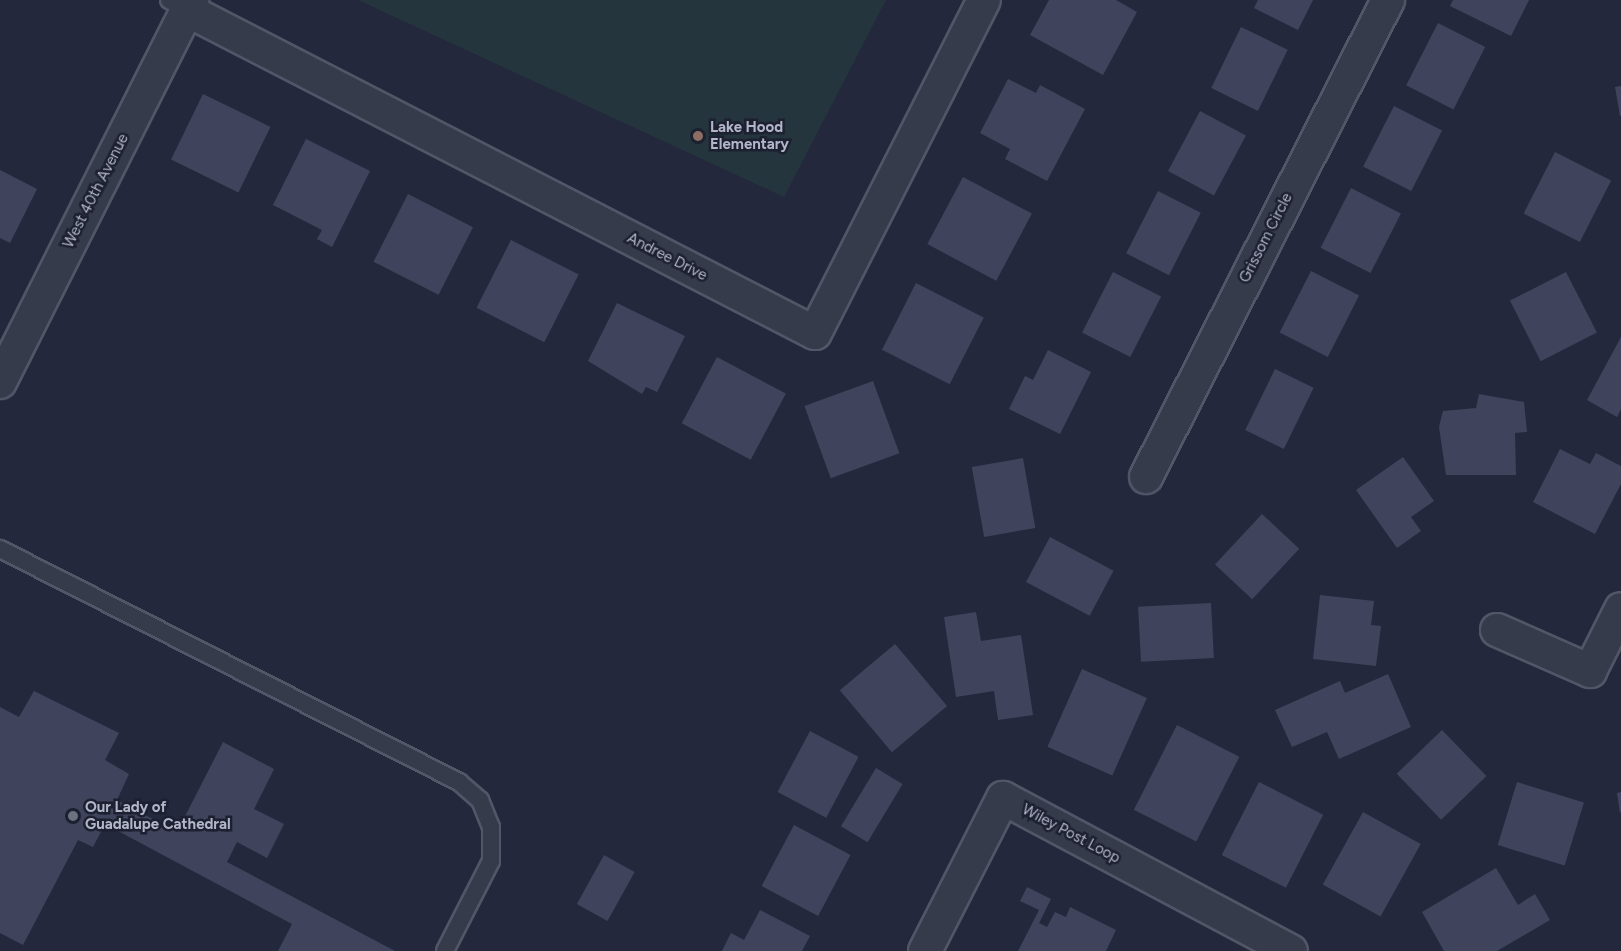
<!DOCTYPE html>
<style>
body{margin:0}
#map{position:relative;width:1621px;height:951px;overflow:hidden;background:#23283c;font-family:Figtree,sans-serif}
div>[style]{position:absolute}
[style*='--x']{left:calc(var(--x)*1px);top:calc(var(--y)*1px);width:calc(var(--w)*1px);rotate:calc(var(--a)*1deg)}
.green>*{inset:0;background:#25353d}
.building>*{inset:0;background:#3f445c;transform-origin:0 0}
.roads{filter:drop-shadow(2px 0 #525667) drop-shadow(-2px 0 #525667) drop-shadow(0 2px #525667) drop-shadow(0 -2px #525667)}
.lane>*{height:16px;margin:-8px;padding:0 8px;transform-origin:8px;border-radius:8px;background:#363b4c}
.street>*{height:32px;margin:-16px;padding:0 16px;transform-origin:16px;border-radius:16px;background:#363b4c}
.dots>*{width:16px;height:16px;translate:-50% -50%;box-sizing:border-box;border:3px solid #1c2031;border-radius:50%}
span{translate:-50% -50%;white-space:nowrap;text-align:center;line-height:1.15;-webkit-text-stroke:5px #1c2031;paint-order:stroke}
.poi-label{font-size:15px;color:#b2b6c8;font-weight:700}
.left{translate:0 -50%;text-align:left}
.street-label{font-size:15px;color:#b2b6c8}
</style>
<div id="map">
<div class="green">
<div style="clip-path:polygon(358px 0,886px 0,784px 197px)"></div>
</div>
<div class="building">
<div style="clip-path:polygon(1049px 0,1116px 0,1137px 12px,1103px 75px,1030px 35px)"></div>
<div style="clip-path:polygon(1258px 0,1313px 0,1298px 30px,1254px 8px)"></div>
<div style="clip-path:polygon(1453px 0,1529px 0,1511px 36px,1450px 6px)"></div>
<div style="left:1438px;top:23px;width:53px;height:70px;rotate:27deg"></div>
<div style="left:1241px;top:27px;width:52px;height:68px;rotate:26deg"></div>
<div style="clip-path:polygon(1008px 79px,1036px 93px,1040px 85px,1085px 109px,1047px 181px,1005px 159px,1010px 149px,980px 133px)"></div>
<div style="clip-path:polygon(1621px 86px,1621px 116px,1620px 116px,1615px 87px)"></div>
<div style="left:203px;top:94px;width:75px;height:73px;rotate:26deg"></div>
<div style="left:1394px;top:106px;width:54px;height:68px;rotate:27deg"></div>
<div style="left:1200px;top:111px;width:52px;height:68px;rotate:28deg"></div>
<div style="clip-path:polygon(306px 139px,370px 171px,332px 247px,317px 239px,322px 230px,273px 205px)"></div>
<div style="left:1555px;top:152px;width:63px;height:69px;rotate:27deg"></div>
<div style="clip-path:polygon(0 170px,37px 189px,10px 243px,0 238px)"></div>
<div style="left:963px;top:177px;width:78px;height:76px;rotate:28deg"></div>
<div style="left:1351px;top:188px;width:56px;height:67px;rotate:27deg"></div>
<div style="left:1158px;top:191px;width:48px;height:70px;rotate:27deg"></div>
<div style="left:408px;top:194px;width:73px;height:76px;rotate:27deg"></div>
<div style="left:511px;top:240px;width:76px;height:76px;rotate:27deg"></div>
<div style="left:1311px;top:271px;width:54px;height:69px;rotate:27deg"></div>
<div style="left:1113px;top:272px;width:54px;height:68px;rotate:27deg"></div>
<div style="left:1566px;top:272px;width:68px;height:63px;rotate:63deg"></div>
<div style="left:916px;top:283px;width:76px;height:75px;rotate:27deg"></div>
<div style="clip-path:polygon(617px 303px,685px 336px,657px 392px,646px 387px,642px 394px,588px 361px)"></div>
<div style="clip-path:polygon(1621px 337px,1621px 409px,1617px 417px,1587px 400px)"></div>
<div style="clip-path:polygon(1048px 350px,1091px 372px,1060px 434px,1009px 409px,1025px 376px,1033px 380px)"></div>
<div style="left:717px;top:357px;width:78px;height:75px;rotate:28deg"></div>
<div style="left:1275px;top:369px;width:43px;height:68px;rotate:26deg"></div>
<div style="left:873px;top:381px;width:77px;height:73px;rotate:70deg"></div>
<div style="clip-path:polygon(1479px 394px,1524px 402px,1527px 432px,1515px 433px,1516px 475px,1446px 475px,1439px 427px,1443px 411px,1476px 408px)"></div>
<div style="clip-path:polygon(1560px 449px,1590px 464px,1596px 453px,1621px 466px,1621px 484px,1595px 534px,1533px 502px)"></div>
<div style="clip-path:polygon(1403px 457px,1434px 501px,1411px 517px,1421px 531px,1397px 548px,1356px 490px)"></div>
<div style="left:1023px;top:458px;width:71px;height:52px;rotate:80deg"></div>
<div style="left:1262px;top:514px;width:51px;height:69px;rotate:43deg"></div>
<div style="left:1050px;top:537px;width:72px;height:51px;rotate:28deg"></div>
<div style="clip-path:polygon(1320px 595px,1374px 601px,1371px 625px,1381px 626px,1376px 666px,1313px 659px)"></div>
<div style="left:1211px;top:603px;width:55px;height:73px;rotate:87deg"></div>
<div style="clip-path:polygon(976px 612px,981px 641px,1021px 635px,1033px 715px,998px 720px,994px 691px,956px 697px,944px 617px)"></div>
<div style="left:895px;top:644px;width:81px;height:72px;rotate:50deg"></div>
<div style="left:1082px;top:669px;width:71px;height:85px;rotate:24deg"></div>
<div style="clip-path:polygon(1388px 674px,1411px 727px,1339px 759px,1327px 732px,1292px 747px,1275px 710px,1340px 681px,1345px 693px)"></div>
<div style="clip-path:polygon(34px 691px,119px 733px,105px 760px,129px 774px,117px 800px,177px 832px,223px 742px,274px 769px,254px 809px,284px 824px,267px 858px,237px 842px,227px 862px,395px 951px,278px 951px,292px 924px,105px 824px,93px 847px,78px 840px,23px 945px,0 933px,0 707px,19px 717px)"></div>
<div style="left:1177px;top:725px;width:70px;height:95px;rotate:27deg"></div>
<div style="left:1442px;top:730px;width:64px;height:63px;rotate:46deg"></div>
<div style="left:810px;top:731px;width:55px;height:69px;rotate:28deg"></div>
<div style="left:876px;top:768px;width:31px;height:68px;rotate:31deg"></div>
<div style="left:1259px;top:782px;width:72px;height:82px;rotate:27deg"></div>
<div style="left:1517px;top:782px;width:70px;height:66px;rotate:17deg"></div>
<div style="clip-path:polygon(1621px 792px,1621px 812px,1620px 813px,1617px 793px)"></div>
<div style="left:1363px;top:812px;width:66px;height:83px;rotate:29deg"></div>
<div style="left:794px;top:825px;width:64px;height:69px;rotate:28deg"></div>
<div style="left:604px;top:855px;width:35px;height:56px;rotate:29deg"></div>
<div style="clip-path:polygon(1496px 868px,1518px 905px,1535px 894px,1550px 920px,1497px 951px,1444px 951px,1422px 912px)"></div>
<div style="clip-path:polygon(1027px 887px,1051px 899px,1039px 923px,1047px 927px,1055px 912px,1066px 917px,1070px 907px,1116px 930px,1106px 951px,1018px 951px,1039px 910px,1020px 901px)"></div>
<div style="clip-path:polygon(760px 910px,810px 936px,802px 951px,722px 951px,731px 933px,744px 940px)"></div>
</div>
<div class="roads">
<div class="lane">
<div style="--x:169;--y:0;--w:21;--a:29"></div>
<div style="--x:0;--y:549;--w:515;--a:26.91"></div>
<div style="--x:459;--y:782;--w:28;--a:41"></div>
<div style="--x:480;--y:800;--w:29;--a:68"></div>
<div style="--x:491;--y:827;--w:34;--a:90"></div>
<div style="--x:491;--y:861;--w:101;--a:117.1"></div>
</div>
<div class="street">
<div style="--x:187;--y:10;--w:706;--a:27.22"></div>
<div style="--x:815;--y:333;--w:373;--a:-63.1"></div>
<div style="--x:0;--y:382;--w:428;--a:-63.3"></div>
<div style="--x:1146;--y:477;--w:535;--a:-63.1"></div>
<div style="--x:1497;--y:630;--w:102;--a:23.8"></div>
<div style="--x:1590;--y:671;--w:69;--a:-63.4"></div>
<div style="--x:925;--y:951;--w:172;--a:-63"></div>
<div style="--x:1003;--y:798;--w:326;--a:28"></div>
</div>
</div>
<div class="dots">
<div style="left:698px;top:136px;background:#8d6e63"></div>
<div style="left:73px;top:816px;background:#6b7280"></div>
</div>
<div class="poi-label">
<span class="left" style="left:710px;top:136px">Lake Hood<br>Elementary</span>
<span class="left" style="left:85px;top:816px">Our Lady of<br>Guadalupe Cathedral</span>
</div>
<div class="street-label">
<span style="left:96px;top:191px;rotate:-63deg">West 40th Avenue</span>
<span style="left:1266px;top:238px;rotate:-63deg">Grissom Circle</span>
<span style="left:667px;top:257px;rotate:27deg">Andree Drive</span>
<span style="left:1071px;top:834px;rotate:28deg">Wiley Post Loop</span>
</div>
</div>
